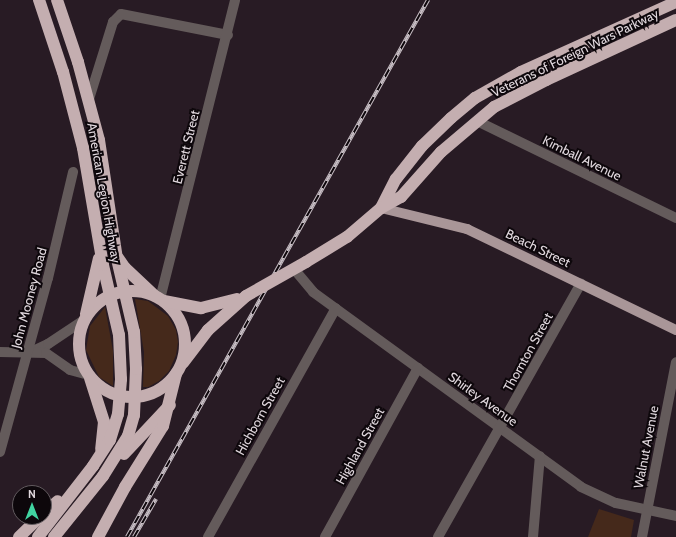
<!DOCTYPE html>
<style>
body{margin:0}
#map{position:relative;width:676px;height:537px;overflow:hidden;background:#281b24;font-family:Cabin,sans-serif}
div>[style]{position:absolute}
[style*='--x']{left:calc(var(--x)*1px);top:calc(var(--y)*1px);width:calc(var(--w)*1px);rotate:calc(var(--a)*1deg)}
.green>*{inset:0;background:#45291b}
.minor>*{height:10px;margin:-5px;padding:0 5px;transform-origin:5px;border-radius:5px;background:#645b5b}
.major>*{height:10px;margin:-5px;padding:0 5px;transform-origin:5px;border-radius:5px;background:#a99698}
.highway>*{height:12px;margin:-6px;padding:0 6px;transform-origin:6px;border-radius:6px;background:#c4aeb0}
.highway>.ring{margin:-6px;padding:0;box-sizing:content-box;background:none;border:12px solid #c4aeb0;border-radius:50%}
.rail>*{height:4px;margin-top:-2px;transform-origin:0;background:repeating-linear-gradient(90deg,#0d070b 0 8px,#c8bfc5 0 16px);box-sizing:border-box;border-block:1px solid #c8bfc5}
.highway-bridge>*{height:12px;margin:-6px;padding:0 6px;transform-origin:6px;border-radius:6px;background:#c4aeb0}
span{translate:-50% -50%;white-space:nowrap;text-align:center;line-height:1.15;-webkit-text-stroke:4px #0d070b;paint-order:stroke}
.street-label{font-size:13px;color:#e1d8de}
.north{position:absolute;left:12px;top:485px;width:40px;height:40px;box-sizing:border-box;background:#0d070b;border:1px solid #625b5f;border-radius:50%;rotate:0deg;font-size:11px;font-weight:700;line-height:16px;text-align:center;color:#e1d8de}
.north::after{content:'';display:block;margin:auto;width:14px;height:18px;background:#41d4a1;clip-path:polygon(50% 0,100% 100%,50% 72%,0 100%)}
</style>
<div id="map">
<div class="green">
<div style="clip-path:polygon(135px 299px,148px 301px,168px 316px,176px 330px,178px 342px,176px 355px,169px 371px,159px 381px,148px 387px,143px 387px,144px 352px)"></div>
<div style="clip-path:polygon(105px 307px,113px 351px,113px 386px,99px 377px,86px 350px,90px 326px)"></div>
<div style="clip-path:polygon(599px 509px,634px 520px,631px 537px,588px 537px)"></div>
</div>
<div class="minor">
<div style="--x:89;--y:99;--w:81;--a:-72.7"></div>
<div style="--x:113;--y:22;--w:11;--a:-45"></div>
<div style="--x:121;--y:14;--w:109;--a:11.1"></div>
<div style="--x:477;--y:121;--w:221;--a:26"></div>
<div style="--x:294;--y:269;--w:30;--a:50"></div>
<div style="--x:313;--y:292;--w:331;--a:36"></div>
<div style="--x:581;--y:487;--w:38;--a:25"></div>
<div style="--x:616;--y:503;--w:61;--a:12.2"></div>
<div style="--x:160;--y:299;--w:308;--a:-75.9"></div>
<div style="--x:35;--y:350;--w:14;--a:-25"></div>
<div style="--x:48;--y:344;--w:43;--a:-33.7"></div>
<div style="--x:0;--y:352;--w:46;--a:1.2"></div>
<div style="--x:46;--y:353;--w:29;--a:35"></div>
<div style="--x:70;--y:370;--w:20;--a:15"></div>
<div style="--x:0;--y:452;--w:180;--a:-74.6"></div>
<div style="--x:48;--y:278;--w:109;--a:-76.7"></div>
<div style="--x:208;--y:537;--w:262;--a:-60.8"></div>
<div style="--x:325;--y:537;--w:193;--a:-61.2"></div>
<div style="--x:438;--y:537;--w:291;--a:-60.6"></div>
<div style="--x:533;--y:537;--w:81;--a:-85.1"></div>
<div style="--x:642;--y:537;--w:178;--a:-79"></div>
</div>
<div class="major">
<div style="--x:381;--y:208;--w:89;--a:13.7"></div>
<div style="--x:467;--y:229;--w:232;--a:25.8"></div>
</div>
<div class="highway">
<div style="--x:381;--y:208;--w:33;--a:-63"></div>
<div style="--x:396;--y:179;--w:42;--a:-51.8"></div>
<div style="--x:422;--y:146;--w:40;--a:-44"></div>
<div style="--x:451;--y:118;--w:31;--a:-40"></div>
<div style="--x:475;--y:98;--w:53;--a:-29.5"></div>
<div style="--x:521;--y:72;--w:170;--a:-24.3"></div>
<div style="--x:118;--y:258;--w:12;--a:55"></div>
<div style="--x:125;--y:268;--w:40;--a:43"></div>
<div style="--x:306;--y:262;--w:48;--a:-31.4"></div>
<div style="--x:347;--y:237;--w:45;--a:-40.5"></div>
<div style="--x:381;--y:208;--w:23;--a:-29"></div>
<div style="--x:401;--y:197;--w:60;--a:-48.4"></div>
<div style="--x:441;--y:152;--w:70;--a:-40.3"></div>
<div style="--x:494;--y:107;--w:59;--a:-27.4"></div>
<div style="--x:546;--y:80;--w:143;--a:-24.8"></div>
<div class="ring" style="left:79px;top:291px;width:94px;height:94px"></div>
<div style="--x:164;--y:301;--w:38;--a:11"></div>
<div style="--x:201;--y:308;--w:37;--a:-14"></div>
<div style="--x:86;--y:314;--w:57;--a:-76.9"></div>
<div style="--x:183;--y:363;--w:41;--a:-52.9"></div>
<div style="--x:208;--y:330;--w:51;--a:-41.8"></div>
<div style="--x:90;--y:378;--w:46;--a:72.3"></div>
<div style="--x:104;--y:422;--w:27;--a:96"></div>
<div style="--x:124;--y:454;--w:67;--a:-46.8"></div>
<div style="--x:44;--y:513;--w:18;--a:-41"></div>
<div style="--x:19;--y:537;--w:29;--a:-44"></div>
<div style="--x:38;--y:537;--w:90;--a:-52.2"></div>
<div style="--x:93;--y:466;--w:31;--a:-57"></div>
<div style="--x:110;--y:440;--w:27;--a:-73"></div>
<div style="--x:118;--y:414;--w:35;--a:-85"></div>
<div style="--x:121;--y:379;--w:44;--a:-92.6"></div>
<div style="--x:119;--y:335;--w:72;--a:-102.9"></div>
<div style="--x:103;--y:265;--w:119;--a:-99.7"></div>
<div style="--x:83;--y:148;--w:79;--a:-104.7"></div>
<div style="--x:63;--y:72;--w:76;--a:-108.4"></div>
<div style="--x:54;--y:537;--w:78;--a:-51.2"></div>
<div style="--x:103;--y:476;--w:47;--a:-58"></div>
<div style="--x:128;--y:436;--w:22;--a:-74"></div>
<div style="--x:134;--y:415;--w:46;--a:-87.5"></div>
<div style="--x:136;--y:369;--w:37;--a:-93"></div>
<div style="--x:134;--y:332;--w:75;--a:-103.1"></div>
<div style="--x:117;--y:259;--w:120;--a:-98.6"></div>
<div style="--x:99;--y:140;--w:81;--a:-105.1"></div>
<div style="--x:78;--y:62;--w:65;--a:-108.7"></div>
<div style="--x:98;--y:537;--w:57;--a:-61.6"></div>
<div style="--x:125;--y:487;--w:72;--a:-58.1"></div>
<div style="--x:163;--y:426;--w:54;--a:-76"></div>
</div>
<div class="rail">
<div style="--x:127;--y:537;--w:616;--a:-60.73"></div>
<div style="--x:134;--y:537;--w:44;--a:-59.9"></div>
</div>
<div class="highway-bridge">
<div style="--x:246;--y:296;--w:69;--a:-29.5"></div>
</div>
<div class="street-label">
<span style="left:575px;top:53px;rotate:-26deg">Veterans of Foreign Wars Parkway</span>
<span style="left:186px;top:147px;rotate:-76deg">Everett Street</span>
<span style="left:582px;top:158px;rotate:26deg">Kimball Avenue</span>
<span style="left:104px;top:193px;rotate:80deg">American Legion Highway</span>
<span style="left:538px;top:248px;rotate:26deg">Beach Street</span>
<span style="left:29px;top:298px;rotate:-75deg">John Mooney Road</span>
<span style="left:528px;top:352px;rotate:-61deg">Thornton Street</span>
<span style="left:483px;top:399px;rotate:36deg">Shirley Avenue</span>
<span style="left:260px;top:416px;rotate:-61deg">Hichborn Street</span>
<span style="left:360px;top:446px;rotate:-61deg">Highland Street</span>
<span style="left:646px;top:447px;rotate:-79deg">Walnut Avenue</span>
</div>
<div class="north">N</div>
</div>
